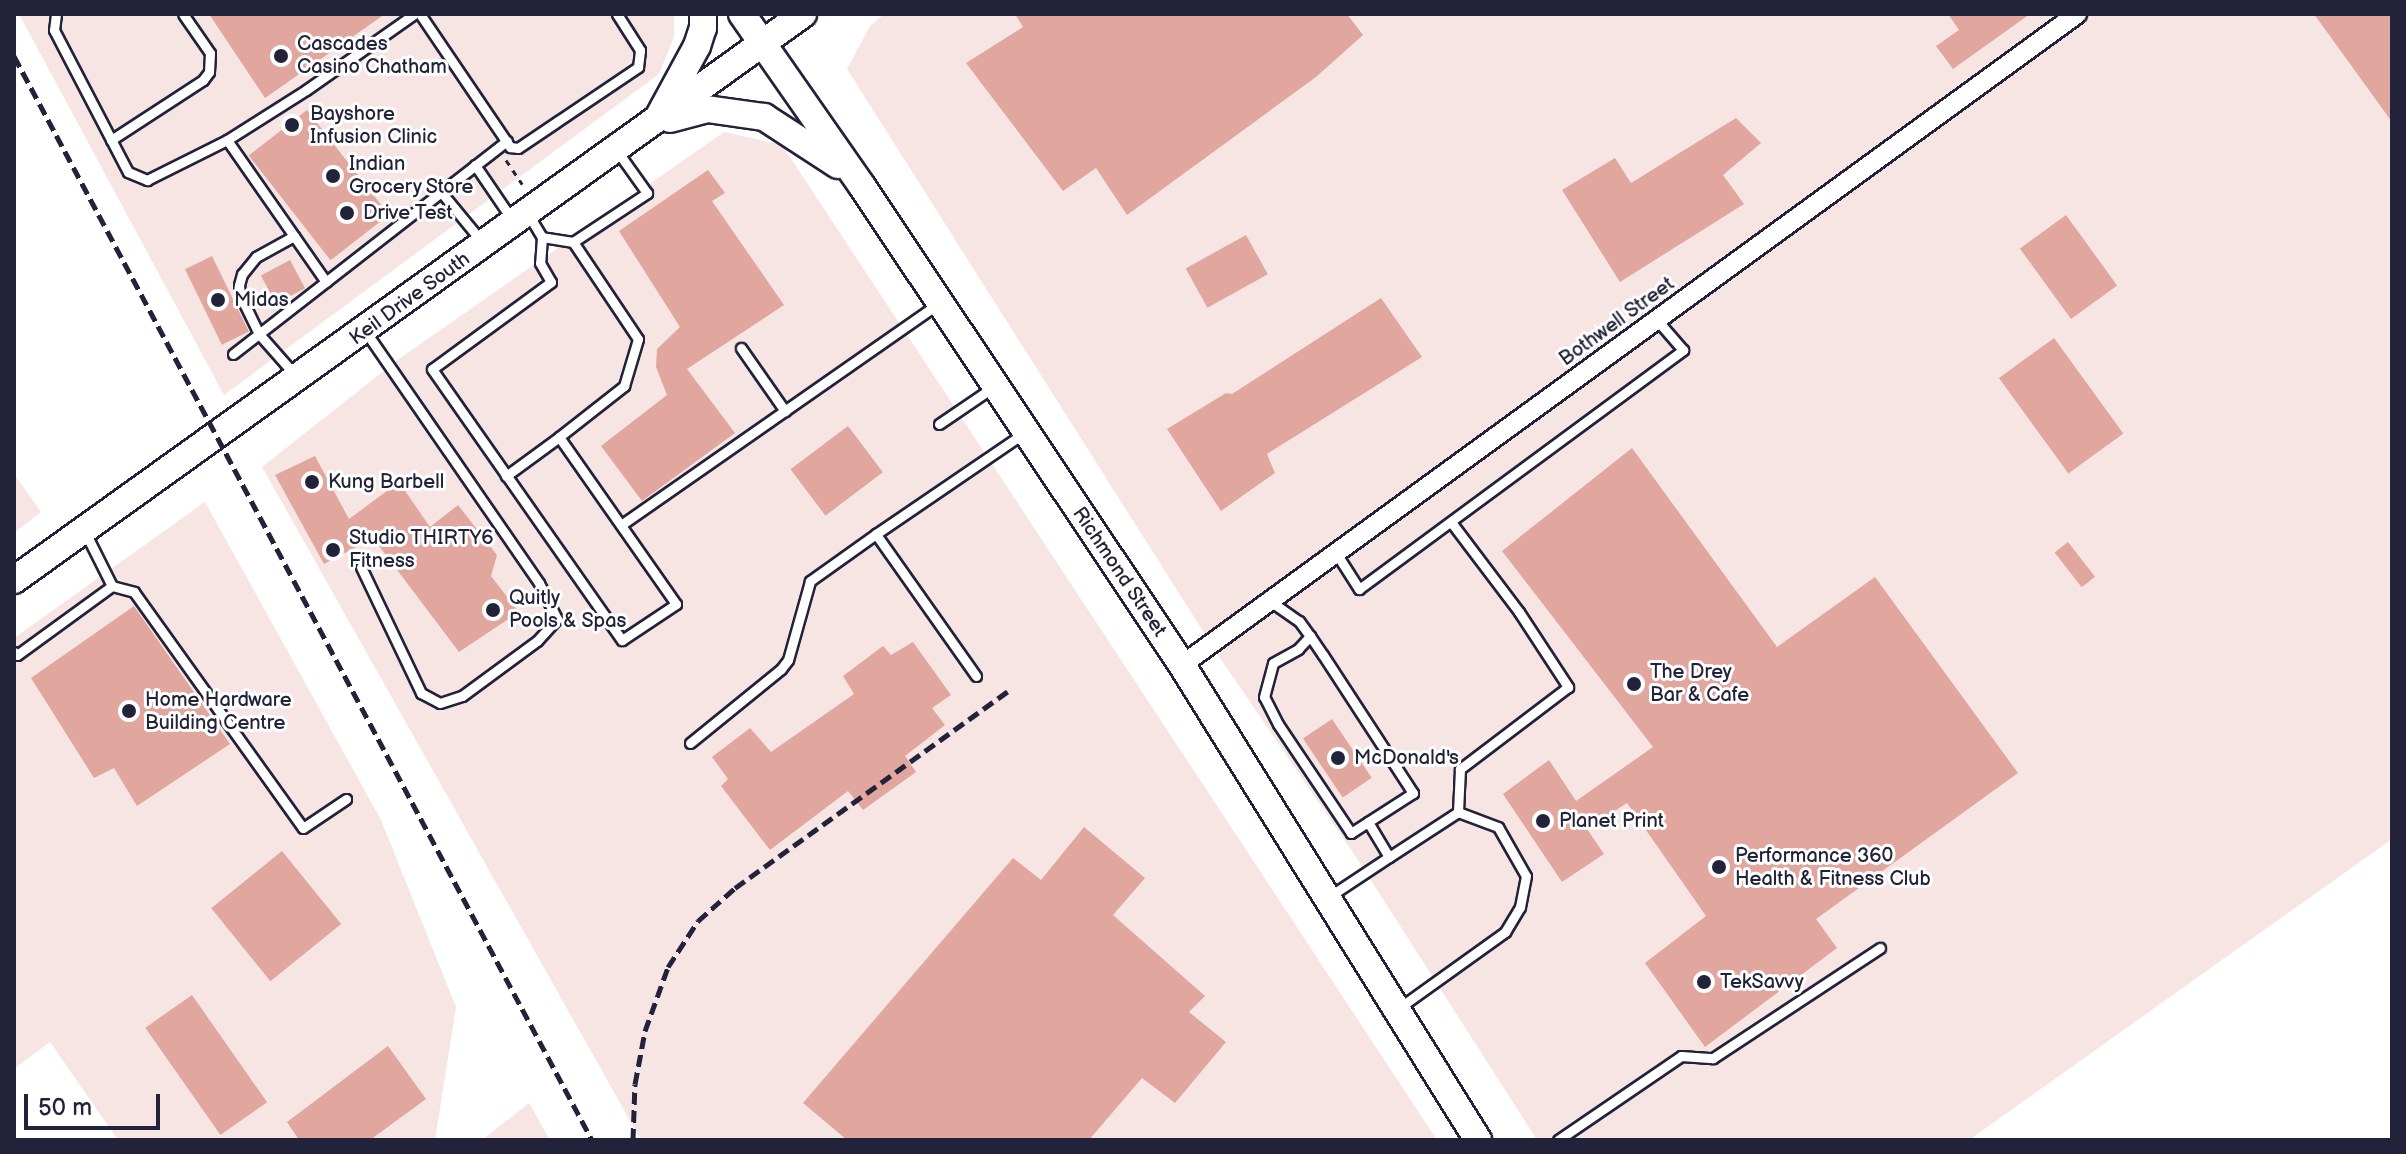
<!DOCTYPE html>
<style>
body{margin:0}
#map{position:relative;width:2406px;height:1154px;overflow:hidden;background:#fff;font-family:"Balsamiq Sans",sans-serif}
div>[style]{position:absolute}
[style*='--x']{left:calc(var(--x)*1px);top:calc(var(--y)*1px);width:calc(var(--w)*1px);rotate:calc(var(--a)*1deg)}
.built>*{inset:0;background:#f6e5e2}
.building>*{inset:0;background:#e1a79e;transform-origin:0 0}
.path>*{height:3px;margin-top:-1.5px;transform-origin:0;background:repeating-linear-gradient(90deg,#22223b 0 6px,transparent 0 12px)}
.roads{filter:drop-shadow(2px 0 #22223b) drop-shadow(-2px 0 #22223b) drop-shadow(0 2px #22223b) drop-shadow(0 -2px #22223b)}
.lane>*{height:9px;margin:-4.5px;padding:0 4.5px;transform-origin:4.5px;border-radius:4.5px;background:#fff}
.street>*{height:18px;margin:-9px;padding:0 9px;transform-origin:9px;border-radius:9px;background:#fff}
.secondary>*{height:26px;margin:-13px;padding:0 13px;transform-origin:13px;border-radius:13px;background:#fff}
.rail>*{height:5px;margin-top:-2.5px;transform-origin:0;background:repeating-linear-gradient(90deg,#22223b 0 12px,transparent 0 18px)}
.dots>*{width:22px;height:22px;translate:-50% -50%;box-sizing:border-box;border:4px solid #fff;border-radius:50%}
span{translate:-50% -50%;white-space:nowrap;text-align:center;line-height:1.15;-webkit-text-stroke:6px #fff;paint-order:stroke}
.poi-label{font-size:20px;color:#22223b}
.left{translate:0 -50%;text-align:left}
.street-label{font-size:20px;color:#22223b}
.frame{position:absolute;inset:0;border:16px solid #22223b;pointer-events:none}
.scale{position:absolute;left:24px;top:1094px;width:136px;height:36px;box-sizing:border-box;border:4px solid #22223b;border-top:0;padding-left:10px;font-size:24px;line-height:28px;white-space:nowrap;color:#22223b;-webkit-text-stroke:6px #fff;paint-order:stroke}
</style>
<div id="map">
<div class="built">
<div style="clip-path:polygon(19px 14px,674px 14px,674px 37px,659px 74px,224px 395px)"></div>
<div style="clip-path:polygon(884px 14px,2392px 14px,2392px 839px,1969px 1140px,1537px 1140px,1358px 860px,1220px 658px,847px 69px,870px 26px)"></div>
<div style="clip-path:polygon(724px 132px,782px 145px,1437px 1140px,641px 1140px,262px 467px,399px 359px)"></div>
<div style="clip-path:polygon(14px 474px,41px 512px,14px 533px)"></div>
<div style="clip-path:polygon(205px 502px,381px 820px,456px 1007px,435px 1140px,118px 1140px,50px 1042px,14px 1069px,14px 638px)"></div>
<div style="clip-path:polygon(529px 1103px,550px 1140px,482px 1140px)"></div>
</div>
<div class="building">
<div style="clip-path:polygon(209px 14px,385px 14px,265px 98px)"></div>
<div style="clip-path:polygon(1015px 14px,1347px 14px,1363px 35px,1316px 77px,1127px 215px,1096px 168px,1063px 191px,966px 63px,1023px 27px)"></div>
<div style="clip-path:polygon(1948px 14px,2030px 14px,1953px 69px,1936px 46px,1959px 30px)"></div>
<div style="clip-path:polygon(2314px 14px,2392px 14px,2392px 122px)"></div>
<div style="left:307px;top:110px;width:133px;height:74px;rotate:52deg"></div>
<div style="clip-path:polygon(1736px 118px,1761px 143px,1723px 175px,1744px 204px,1620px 282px,1562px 190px,1615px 158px,1631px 183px)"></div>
<div style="clip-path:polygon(708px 170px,725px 193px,712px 201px,784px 305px,687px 369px,735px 433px,642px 501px,601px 446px,667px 395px,656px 367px,657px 349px,680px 327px,619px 231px)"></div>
<div style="left:2066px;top:215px;width:87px;height:57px;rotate:54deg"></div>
<div style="left:1246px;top:235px;width:45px;height:69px;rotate:61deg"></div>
<div style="left:212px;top:256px;width:84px;height:30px;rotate:64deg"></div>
<div style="left:290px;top:260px;width:32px;height:33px;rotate:62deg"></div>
<div style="clip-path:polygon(1381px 298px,1422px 357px,1267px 454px,1275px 473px,1221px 511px,1167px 429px,1226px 393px,1232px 394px)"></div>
<div style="left:2054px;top:338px;width:118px;height:68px;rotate:54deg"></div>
<div style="left:848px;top:426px;width:58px;height:72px;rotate:53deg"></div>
<div style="clip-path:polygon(1632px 448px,1777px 647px,1875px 577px,2018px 773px,1816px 919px,1837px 948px,1705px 1047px,1645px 963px,1706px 916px,1627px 803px,1587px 829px,1604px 854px,1562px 882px,1503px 794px,1549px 760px,1576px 801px,1653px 747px,1502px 551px)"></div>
<div style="clip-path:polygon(315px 456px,349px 519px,399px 482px,430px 527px,458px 505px,497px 555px,491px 576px,519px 612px,459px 652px,373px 538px,324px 564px,275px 475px)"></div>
<div style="left:2068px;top:542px;width:44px;height:17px;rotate:52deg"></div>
<div style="clip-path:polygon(134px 606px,230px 744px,137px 806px,114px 768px,94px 778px,31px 678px)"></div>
<div style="clip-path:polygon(913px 642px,951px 695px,932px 708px,945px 725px,905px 756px,916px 772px,863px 810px,848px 791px,770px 850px,721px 786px,728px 779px,712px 757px,750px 728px,771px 752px,854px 694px,843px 676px,883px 646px,891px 655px)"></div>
<div style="left:1332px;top:719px;width:71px;height:35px;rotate:56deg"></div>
<div style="clip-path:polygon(1084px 827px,1145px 878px,1113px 915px,1205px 996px,1189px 1012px,1226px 1042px,1175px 1103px,1142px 1078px,1089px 1140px,847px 1140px,803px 1103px,1013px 858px,1041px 880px)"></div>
<div style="left:282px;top:851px;width:94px;height:91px;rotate:51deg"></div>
<div style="left:192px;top:995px;width:131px;height:57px;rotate:55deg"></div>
<div style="clip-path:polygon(388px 1046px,426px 1099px,370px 1140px,299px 1140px,287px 1122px)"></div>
</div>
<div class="path">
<div style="--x:506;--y:160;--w:29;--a:56"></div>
</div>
<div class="roads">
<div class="lane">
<div style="--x:56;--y:14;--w:16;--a:97"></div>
<div style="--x:54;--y:30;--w:160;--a:62.5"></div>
<div style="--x:128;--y:172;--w:21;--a:23"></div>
<div style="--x:147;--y:180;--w:89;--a:-26.6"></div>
<div style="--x:227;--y:140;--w:93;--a:-32.3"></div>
<div style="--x:306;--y:90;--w:132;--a:-35.1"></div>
<div style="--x:420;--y:14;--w:161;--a:55.9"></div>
<div style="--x:510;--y:147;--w:8;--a:7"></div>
<div style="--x:518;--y:148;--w:145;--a:-34"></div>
<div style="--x:638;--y:67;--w:17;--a:-83"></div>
<div style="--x:640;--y:50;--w:43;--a:-122.6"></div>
<div style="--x:111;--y:140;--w:110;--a:-33.1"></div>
<div style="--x:203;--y:80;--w:10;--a:-53"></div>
<div style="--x:209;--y:72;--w:19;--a:-87"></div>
<div style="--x:210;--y:53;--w:47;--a:-124.7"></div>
<div style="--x:227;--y:140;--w:173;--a:55.1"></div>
<div style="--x:475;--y:165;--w:68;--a:55.8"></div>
<div style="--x:441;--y:192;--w:65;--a:50.6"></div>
<div style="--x:528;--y:214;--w:27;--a:59"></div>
<div style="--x:542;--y:237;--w:26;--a:94"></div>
<div style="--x:540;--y:263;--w:22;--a:60"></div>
<div style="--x:551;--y:282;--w:147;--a:143.8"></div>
<div style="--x:432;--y:369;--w:331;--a:55"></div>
<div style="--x:622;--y:640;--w:65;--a:-33.7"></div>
<div style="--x:676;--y:604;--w:204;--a:-125"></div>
<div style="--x:559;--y:437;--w:83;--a:-38.1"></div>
<div style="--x:624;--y:386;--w:49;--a:-73.4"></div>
<div style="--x:638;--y:339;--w:117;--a:-123.8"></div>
<div style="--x:573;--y:242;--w:31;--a:-171"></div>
<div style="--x:294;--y:236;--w:43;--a:151.1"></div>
<div style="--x:256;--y:257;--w:22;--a:129"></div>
<div style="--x:242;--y:274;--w:11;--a:105"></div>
<div style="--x:239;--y:285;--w:10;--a:84"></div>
<div style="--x:240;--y:295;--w:43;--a:64"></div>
<div style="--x:259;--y:334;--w:56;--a:48.6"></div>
<div style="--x:573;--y:242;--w:89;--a:-33.5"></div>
<div style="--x:647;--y:193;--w:52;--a:-125.5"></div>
<div style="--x:741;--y:348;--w:77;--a:55.1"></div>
<div style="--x:233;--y:354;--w:347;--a:-37.9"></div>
<div style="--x:939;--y:424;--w:64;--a:-34.2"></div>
<div style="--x:506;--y:476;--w:66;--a:-36.3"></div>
<div style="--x:1451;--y:522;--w:113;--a:52.9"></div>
<div style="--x:1519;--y:612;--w:90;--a:56.8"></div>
<div style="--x:1568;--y:687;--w:136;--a:142.8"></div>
<div style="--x:1460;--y:769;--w:43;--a:92.7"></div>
<div style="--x:621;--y:525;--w:388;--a:-34.9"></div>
<div style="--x:1336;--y:553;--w:43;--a:57.4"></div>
<div style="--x:1359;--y:589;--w:403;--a:-36.4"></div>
<div style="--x:1683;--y:350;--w:40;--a:-131"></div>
<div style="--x:361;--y:567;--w:140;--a:64.5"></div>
<div style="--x:421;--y:693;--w:21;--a:28"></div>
<div style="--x:440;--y:703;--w:23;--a:-18"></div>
<div style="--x:462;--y:696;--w:93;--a:-36.3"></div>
<div style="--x:537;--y:641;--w:30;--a:-48"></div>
<div style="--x:557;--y:619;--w:40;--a:-116.6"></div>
<div style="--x:539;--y:583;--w:306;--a:-124.6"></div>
<div style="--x:112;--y:586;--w:23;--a:15"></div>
<div style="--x:134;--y:592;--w:290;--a:54.4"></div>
<div style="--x:303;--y:828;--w:52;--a:-34"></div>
<div style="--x:1270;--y:601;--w:35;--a:35"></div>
<div style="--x:1299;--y:621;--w:19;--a:54"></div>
<div style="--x:1310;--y:636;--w:23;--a:56"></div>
<div style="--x:1323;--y:655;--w:165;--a:56.9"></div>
<div style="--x:1413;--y:793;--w:74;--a:147.2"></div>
<div style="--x:1351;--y:833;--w:131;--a:-123.8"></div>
<div style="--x:1278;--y:724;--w:30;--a:-117"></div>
<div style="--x:1264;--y:697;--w:35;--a:-75"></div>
<div style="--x:1273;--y:663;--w:29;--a:-29"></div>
<div style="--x:1298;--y:649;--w:18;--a:-47"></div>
<div style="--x:14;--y:652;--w:4;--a:45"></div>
<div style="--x:17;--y:655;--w:117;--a:-36"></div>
<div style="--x:112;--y:586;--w:58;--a:-116.6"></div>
<div style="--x:976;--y:676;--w:174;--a:-125.2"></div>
<div style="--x:876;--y:534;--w:179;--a:-34.3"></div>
<div style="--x:690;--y:743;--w:117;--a:-39.1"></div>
<div style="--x:781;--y:669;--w:11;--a:-52"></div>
<div style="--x:788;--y:660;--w:82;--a:-74.4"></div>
<div style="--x:810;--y:581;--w:81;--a:-35.5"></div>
<div style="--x:1389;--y:857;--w:82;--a:-33.1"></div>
<div style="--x:1458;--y:812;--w:43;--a:20.6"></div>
<div style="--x:1498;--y:827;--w:56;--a:60.3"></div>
<div style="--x:1526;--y:876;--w:32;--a:101"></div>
<div style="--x:1520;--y:907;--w:29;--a:121"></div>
<div style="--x:1505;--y:932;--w:130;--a:144.4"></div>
<div style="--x:1330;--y:896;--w:71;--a:-33.5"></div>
<div style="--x:1389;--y:857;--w:41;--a:-121"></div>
<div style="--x:1558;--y:1140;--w:149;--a:-34.3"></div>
<div style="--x:1681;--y:1056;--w:32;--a:4"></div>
<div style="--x:1713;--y:1058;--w:200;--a:-33.4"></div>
</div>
<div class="street">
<div style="--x:1182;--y:665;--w:1107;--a:-36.03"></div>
</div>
<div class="secondary">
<div style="--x:742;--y:14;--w:210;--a:55.1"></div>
<div style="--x:862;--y:186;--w:576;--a:56.25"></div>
<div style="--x:1182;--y:665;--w:560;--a:58.07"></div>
<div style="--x:659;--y:116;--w:80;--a:-61.5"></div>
<div style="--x:697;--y:46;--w:19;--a:-72"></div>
<div style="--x:703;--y:28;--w:14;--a:-90"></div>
<div style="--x:670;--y:119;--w:38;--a:-15"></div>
<div style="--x:707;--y:109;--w:58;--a:8"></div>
<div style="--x:764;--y:117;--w:88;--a:33"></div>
<div style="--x:14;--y:580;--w:971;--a:-35.65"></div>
</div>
</div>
<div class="rail">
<div style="--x:14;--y:56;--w:1228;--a:61.93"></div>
<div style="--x:633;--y:1140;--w:56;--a:-88"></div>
<div style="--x:635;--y:1084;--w:54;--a:-79.3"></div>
<div style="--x:645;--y:1031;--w:68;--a:-70.2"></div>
<div style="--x:668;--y:967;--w:55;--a:-56.9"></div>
<div style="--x:698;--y:921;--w:50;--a:-41.7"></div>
<div style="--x:735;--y:888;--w:340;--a:-35.8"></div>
</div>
<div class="dots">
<div style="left:281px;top:56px;background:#22223b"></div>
<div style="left:292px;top:125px;background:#22223b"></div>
<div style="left:333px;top:176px;background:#22223b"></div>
<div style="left:347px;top:213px;background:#22223b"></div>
<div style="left:218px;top:300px;background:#22223b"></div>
<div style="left:312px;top:482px;background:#22223b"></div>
<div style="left:333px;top:550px;background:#22223b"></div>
<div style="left:493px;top:610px;background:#22223b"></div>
<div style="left:1634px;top:684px;background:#22223b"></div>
<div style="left:129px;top:711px;background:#22223b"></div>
<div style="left:1338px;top:758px;background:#22223b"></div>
<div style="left:1543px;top:821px;background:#22223b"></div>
<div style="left:1719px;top:867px;background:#22223b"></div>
<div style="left:1704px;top:982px;background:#22223b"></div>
</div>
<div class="poi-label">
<span class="left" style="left:297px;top:56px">Cascades<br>Casino Chatham</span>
<span class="left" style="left:310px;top:126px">Bayshore<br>Infusion Clinic</span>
<span class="left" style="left:349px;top:176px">Indian<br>Grocery Store</span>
<span class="left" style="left:363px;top:213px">Drive Test</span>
<span class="left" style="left:234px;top:300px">Midas</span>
<span class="left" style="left:328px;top:482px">Kung Barbell</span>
<span class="left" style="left:349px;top:550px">Studio THIRTY6<br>Fitness</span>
<span class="left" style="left:509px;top:610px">Quitly<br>Pools &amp; Spas</span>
<span class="left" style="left:1650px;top:684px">The Drey<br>Bar &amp; Cafe</span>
<span class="left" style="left:145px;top:712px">Home Hardware<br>Building Centre</span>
<span class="left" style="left:1354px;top:758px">McDonald's</span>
<span class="left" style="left:1559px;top:821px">Planet Print</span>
<span class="left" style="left:1735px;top:868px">Performance 360<br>Health &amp; Fitness Club</span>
<span class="left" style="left:1720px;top:982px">TekSavvy</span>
</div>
<div class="street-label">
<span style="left:410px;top:299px;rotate:-36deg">Keil Drive South</span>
<span style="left:1617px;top:322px;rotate:-36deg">Bothwell Street</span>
<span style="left:1119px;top:572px;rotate:56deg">Richmond Street</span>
</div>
<div class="frame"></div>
<div class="scale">50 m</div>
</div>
